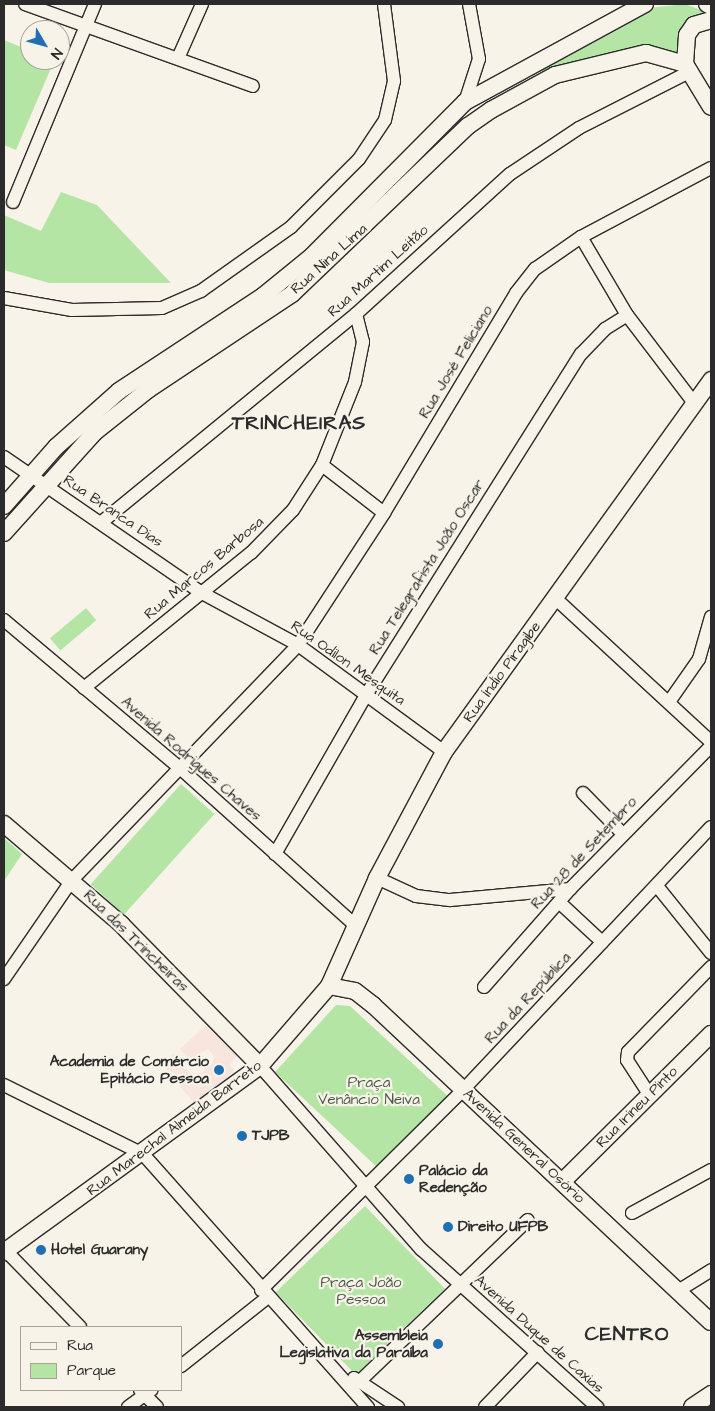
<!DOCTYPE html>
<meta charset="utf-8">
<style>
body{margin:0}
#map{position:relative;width:715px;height:1411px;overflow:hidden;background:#f7f3e8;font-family:"Architects Daughter",sans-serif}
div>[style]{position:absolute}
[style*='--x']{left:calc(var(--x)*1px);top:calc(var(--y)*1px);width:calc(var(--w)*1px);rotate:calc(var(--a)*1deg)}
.built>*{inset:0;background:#f8e6de}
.green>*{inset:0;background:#b4e5a5;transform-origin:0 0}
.roads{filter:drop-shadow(1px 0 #2b2b2b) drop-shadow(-1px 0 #2b2b2b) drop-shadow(0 1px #2b2b2b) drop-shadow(0 -1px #2b2b2b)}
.minor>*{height:12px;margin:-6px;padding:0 6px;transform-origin:6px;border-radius:6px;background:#f7f3e8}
.major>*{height:16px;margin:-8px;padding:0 8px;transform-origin:8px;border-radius:8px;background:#f7f3e8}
.dots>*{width:14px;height:14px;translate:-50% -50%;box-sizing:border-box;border:2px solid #f7f3e8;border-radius:50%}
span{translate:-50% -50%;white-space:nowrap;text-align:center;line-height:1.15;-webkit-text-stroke:4.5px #f7f3e8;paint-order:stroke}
.street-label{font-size:15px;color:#2b2b2b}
.poi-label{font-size:15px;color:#2b2b2b;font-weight:700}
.right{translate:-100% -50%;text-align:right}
.left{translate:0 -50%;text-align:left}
.park-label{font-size:15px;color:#4d5a4a}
.district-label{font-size:20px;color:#2b2b2b;font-weight:700;letter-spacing:1px}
.frame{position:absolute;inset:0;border:5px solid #2b2b2b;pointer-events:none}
.legend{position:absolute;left:20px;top:1326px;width:162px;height:65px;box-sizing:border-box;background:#f7f3e8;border:1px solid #a5a39c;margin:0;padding:6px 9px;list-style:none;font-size:15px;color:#2b2b2b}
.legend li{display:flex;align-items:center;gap:10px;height:25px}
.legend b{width:25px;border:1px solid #a5a39c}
.north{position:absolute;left:20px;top:20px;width:50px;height:50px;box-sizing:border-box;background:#f7f3e8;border:1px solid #a5a39c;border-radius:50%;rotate:127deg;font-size:14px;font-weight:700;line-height:20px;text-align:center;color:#2b2b2b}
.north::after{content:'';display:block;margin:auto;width:18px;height:22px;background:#1f6fb2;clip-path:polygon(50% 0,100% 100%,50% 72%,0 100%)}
</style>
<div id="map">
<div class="built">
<div style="clip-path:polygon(206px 1025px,237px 1056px,230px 1065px,237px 1075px,197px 1107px,162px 1064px,173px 1054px,195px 1078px,212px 1064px,214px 1056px,208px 1049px,189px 1060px,180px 1049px)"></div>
</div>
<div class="green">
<div style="clip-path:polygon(685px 4px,711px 14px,679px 53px,653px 46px,534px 73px,649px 8px)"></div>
<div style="clip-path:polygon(4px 40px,30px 51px,30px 60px,54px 61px,16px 150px,4px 145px)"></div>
<div style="clip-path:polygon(61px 192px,97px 205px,171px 283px,49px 283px,4px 270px,4px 215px,41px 231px)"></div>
<div style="left:86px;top:608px;width:16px;height:47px;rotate:50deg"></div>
<div style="left:181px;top:784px;width:45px;height:135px;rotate:42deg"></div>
<div style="clip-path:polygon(4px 838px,22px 854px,4px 881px)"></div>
<div style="clip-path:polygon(336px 1005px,350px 1006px,449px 1097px,379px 1169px,275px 1072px)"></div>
<div style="left:365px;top:1206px;width:115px;height:124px;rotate:46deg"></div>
</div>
<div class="roads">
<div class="minor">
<div style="--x:25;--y:4;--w:242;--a:19.8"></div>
<div style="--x:179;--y:56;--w:57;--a:-66.1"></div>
<div style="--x:465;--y:102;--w:45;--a:-72"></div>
<div style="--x:479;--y:59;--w:56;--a:-100.3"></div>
<div style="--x:13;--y:202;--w:214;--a:-67.5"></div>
<div style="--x:581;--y:237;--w:91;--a:59.5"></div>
<div style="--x:627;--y:315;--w:111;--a:52.7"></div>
<div style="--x:4;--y:298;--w:69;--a:10"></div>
<div style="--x:72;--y:310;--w:90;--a:-1.3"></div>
<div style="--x:162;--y:308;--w:43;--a:-23.6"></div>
<div style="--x:201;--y:291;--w:110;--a:-35.4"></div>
<div style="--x:291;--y:227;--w:96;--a:-45"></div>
<div style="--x:359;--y:159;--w:47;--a:-56.3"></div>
<div style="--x:385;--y:120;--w:40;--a:-77"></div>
<div style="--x:394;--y:81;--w:78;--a:-97.4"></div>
<div style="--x:4;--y:457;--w:240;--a:34.5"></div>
<div style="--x:202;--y:593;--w:109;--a:28.4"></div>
<div style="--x:298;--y:645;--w:181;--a:36.2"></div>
<div style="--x:322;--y:465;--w:78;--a:37.7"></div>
<div style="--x:103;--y:521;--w:327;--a:-39.3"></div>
<div style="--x:356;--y:314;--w:208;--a:-42.3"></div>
<div style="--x:510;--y:174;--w:83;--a:-33.7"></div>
<div style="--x:579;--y:128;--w:126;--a:-27"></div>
<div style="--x:555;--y:598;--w:212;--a:42.7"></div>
<div style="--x:4;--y:620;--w:230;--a:40.1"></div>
<div style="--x:180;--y:768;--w:235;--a:41.9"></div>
<div style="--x:84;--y:688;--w:215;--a:-39"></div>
<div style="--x:251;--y:553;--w:60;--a:-45.7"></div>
<div style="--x:293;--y:510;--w:54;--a:-57.2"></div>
<div style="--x:322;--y:465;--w:89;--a:-68.3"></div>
<div style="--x:355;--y:382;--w:41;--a:-78.7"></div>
<div style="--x:363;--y:342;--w:29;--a:-104"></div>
<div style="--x:669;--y:702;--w:52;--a:-55.1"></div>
<div style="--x:699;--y:659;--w:44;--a:-74.1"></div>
<div style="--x:583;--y:793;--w:57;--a:45.7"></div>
<div style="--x:275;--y:854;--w:183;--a:-60.2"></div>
<div style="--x:366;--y:695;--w:403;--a:-57.8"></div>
<div style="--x:581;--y:354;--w:35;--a:-46"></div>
<div style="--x:605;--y:329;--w:26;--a:-32"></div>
<div style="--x:377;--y:878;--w:43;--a:24.8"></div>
<div style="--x:416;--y:896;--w:34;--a:7"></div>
<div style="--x:450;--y:900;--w:121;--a:-5.2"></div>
<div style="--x:657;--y:886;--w:86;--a:51.1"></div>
<div style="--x:559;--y:902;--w:59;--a:42.9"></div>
<div style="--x:4;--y:979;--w:120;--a:-55.5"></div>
<div style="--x:72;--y:880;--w:326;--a:-46.1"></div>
<div style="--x:298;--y:645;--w:158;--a:-56.9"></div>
<div style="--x:384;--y:513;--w:257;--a:-59"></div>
<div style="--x:516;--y:293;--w:31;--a:-52"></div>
<div style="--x:535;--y:269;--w:56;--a:-34.8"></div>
<div style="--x:581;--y:237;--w:147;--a:-28"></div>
<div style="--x:484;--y:987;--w:130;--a:-48.7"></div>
<div style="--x:570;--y:889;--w:201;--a:-45.4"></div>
<div style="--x:260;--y:1066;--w:244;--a:48.7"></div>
<div style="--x:421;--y:1249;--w:237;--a:41.9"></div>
<div style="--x:4;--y:1085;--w:155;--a:26.4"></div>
<div style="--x:143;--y:1154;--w:339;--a:48.4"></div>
<div style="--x:649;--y:1094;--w:40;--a:-122.9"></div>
<div style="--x:627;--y:1060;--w:8;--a:-83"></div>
<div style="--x:628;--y:1052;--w:119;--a:-45.7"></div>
<div style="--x:632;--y:1213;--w:90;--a:-28.6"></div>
<div style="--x:4;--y:1249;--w:109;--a:45.7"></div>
<div style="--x:261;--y:1290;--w:284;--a:-44.7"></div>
<div style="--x:463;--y:1090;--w:361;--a:-46.7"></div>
<div style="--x:678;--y:1291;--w:39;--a:-32"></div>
<div style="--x:181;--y:1366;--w:111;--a:-38.4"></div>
<div style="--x:354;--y:1378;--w:53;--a:33.4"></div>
<div style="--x:361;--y:1380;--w:231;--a:-43.8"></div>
<div style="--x:140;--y:1390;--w:24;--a:45"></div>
<div style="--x:128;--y:1407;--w:29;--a:-36"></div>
<div style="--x:485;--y:1407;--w:76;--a:-46.1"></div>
</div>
<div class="major">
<div style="--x:707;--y:4;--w:4;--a:27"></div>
<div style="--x:685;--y:64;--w:29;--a:-86"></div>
<div style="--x:687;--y:35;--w:12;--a:-55"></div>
<div style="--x:694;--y:25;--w:18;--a:-16"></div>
<div style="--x:4;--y:506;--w:79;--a:-48.6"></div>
<div style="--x:56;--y:447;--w:84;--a:-41.6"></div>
<div style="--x:119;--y:391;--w:173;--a:-33.4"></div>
<div style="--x:263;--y:296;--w:63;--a:-39.2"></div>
<div style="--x:312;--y:256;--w:217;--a:-45.2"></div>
<div style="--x:465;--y:102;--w:205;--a:-28.6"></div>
<div style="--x:4;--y:533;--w:136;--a:-48"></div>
<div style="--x:95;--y:432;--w:69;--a:-38.5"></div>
<div style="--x:149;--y:389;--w:172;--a:-33.6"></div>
<div style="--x:292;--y:294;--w:243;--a:-43.7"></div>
<div style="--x:468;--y:126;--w:28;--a:-35"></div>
<div style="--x:491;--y:110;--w:73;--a:-28.7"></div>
<div style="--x:555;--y:75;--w:94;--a:-13.6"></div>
<div style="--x:646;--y:53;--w:41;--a:15.8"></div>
<div style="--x:685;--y:64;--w:50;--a:58.8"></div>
<div style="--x:4;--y:824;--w:154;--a:40.5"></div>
<div style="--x:121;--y:924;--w:199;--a:45.6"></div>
<div style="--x:329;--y:986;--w:26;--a:11"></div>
<div style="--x:355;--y:991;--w:23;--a:38"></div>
<div style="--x:373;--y:1005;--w:463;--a:43.2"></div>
<div style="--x:563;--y:1181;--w:209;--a:-44.8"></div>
<div style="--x:4;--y:1252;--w:316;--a:-36"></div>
<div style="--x:260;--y:1066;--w:106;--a:-49.2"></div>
<div style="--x:329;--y:986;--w:118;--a:-66"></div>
<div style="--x:377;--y:878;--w:143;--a:-62"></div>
<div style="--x:444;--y:752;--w:458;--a:-54.3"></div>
<div style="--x:692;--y:1407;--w:23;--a:-34"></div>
</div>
</div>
<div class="dots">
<div style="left:219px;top:1070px;background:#1f6fb2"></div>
<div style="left:242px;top:1136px;background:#1f6fb2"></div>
<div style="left:409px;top:1179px;background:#1f6fb2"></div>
<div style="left:448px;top:1227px;background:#1f6fb2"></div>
<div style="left:41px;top:1250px;background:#1f6fb2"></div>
<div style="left:438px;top:1344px;background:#1f6fb2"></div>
</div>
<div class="street-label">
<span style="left:329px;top:259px;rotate:-42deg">Rua Nina Lima</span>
<span style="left:378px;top:271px;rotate:-42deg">Rua Martim Leitão</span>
<span style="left:456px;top:362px;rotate:-59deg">Rua José Feliciano</span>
<span style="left:113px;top:511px;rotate:34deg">Rua Branca Dias</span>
<span style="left:427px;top:567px;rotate:-58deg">Rua Telegrafista João Oscar</span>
<span style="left:204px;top:568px;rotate:-40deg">Rua Marcos Barbosa</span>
<span style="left:348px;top:663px;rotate:35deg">Rua Odilon Mesquita</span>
<span style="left:502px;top:672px;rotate:-54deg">Rua Índio Piragibe</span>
<span style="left:191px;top:759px;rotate:41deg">Avenida Rodrigues Chaves</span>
<span style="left:584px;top:853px;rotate:-47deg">Rua 28 de Setembro</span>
<span style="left:136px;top:941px;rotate:44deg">Rua das Trincheiras</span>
<span style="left:528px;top:998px;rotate:-47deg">Rua da República</span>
<span style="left:637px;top:1107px;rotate:-45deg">Rua Irineu Pinto</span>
<span style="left:174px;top:1128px;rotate:-37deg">Rua Marechal Almeida Barreto</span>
<span style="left:524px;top:1146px;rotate:43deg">Avenida General Osório</span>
<span style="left:539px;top:1334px;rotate:42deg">Avenida Duque de Caxias</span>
</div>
<div class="poi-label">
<span class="right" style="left:209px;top:1070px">Academia de Comércio<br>Epitácio Pessoa</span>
<span class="left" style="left:252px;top:1136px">TJPB</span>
<span class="left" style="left:419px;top:1179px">Palácio da<br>Redenção</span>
<span class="left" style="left:458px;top:1227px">Direito UFPB</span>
<span class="left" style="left:51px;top:1250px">Hotel Guarany</span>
<span class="right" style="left:428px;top:1344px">Assembleia<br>Legislativa da Paraíba</span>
</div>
<div class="park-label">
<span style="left:369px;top:1091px">Praça<br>Venâncio Neiva</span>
<span style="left:361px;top:1291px">Praça João<br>Pessoa</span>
</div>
<div class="district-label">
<span style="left:299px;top:423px">TRINCHEIRAS</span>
<span style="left:627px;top:1334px">CENTRO</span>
</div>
<div class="frame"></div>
<ul class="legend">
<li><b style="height:6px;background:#f7f3e8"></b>Rua</li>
<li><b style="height:14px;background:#b4e5a5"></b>Parque</li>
</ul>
<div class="north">N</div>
</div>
